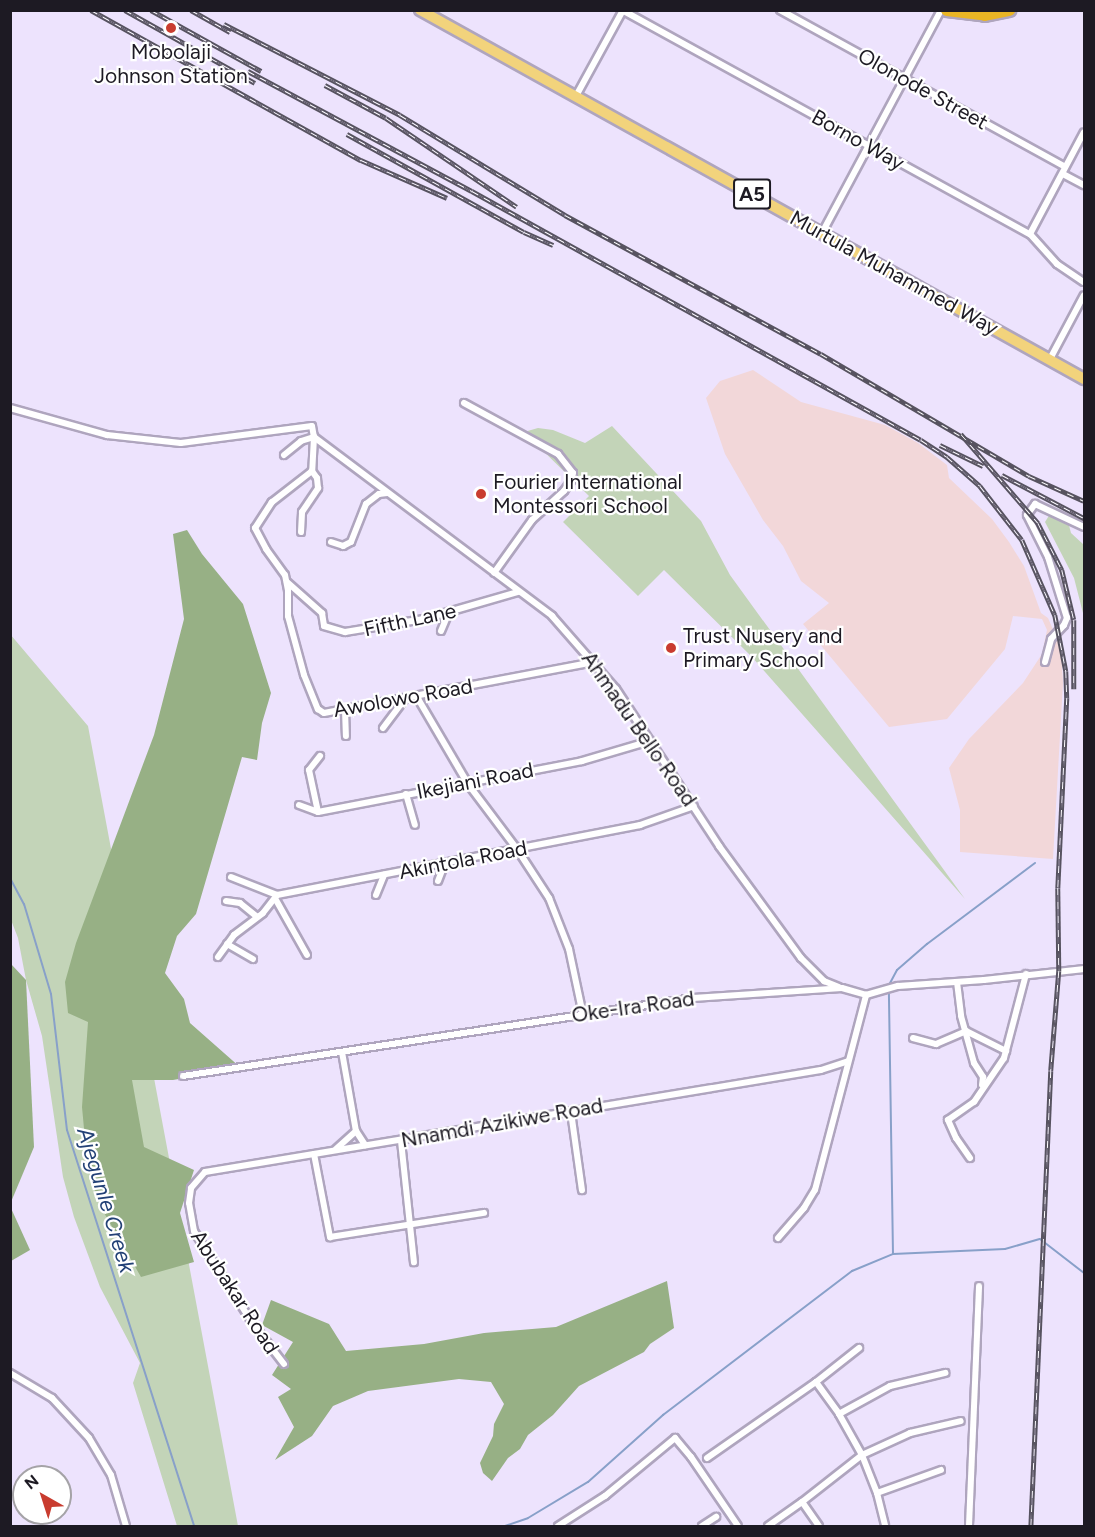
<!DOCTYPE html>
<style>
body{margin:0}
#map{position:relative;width:1095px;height:1537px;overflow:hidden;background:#ede3fd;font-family:Figtree,sans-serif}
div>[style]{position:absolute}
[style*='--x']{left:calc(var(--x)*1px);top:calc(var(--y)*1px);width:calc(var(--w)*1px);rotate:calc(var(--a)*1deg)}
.industrial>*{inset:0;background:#f2d7d9}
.green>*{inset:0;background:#c3d4b8}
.forest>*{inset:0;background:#97b085}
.stream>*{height:2px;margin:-1px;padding:0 1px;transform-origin:1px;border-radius:1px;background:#88a0c9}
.roads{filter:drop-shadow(2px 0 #afa5be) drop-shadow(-2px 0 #afa5be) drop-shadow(0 2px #afa5be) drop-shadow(0 -2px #afa5be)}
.street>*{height:6px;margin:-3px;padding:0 3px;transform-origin:3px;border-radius:3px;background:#fff}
.primary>*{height:10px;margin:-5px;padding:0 5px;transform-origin:5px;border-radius:5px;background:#f2d37c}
.highway>*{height:12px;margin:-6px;padding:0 6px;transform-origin:6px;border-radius:6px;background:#eab524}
.rail>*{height:4.5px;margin-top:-2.25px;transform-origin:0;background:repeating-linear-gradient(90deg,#fff 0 7px,#575360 0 14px);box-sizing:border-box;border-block:2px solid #575360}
.dots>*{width:16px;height:16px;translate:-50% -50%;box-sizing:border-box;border:3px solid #fff;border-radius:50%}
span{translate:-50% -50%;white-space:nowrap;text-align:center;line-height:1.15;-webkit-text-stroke:4.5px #fff;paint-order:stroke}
.shield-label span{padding:2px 4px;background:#fff;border:2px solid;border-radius:4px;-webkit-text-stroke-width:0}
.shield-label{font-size:20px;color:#1d1a23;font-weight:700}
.poi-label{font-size:21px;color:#1d1a23}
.left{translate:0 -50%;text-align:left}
.street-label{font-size:21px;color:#1d1a23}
.water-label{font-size:22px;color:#234176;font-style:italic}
.frame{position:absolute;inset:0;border:12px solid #1d1a23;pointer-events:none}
.north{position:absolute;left:12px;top:1465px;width:60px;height:60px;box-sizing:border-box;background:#fff;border:2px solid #a5a3a7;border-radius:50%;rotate:321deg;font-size:16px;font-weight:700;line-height:24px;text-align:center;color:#1d1a23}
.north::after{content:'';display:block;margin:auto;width:21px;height:27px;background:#c93c2f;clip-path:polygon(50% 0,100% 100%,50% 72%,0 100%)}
</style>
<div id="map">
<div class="industrial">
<div style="clip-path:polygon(753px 370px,801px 402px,885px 425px,918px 443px,947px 465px,949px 478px,992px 519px,1009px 542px,1024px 566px,1041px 613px,1048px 618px,1061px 648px,1063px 683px,1053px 859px,960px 852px,960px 810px,949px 768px,969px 739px,1023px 683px,1042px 654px,1047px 630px,1042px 619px,1013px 616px,1005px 649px,947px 719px,889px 727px,803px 624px,829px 603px,801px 581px,783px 546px,763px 520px,725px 454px,706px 398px,720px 381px)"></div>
</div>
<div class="green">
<div style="clip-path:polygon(612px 426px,701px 521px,730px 575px,965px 899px,751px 656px,664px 570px,638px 596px,563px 522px,589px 496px,524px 432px,538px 428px,553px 430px,585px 443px)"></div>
<div style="clip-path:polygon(1050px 514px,1066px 514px,1071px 533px,1084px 545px,1084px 617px,1074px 578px,1045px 522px)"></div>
<div style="clip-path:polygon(10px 634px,88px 726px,238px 1526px,177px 1526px,133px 1383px,140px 1363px,100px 1287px,74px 1217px,63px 1177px,42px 1036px,26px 980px,18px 938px,11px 920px)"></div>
</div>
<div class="forest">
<div style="clip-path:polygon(187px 530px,202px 554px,243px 604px,271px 693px,262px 723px,257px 760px,242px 757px,196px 914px,177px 936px,165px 973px,184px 999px,190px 1023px,241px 1068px,173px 1080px,132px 1080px,144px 1147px,194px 1170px,180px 1213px,194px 1262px,141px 1277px,103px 1211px,88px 1172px,82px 1107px,88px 1022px,68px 1013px,65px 982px,76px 943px,154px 735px,184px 619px,173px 534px)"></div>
<div style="clip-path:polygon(11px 964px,26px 980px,34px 1147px,11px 1202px)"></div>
<div style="clip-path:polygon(10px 1206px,30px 1250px,11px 1261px,10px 1261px)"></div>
<div style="clip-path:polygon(667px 1281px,674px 1328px,650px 1344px,644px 1352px,579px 1386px,553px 1415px,528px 1435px,520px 1449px,508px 1458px,492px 1481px,483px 1473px,480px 1463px,493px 1436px,494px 1424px,504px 1404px,491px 1382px,459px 1379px,368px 1391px,333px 1406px,312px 1436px,275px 1460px,294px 1427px,278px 1397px,291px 1389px,272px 1375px,293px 1342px,262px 1325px,271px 1300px,329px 1324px,346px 1351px,424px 1344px,484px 1333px,556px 1327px)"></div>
</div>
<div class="stream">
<div style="--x:10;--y:878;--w:30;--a:62"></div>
<div style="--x:24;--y:904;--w:94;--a:73.3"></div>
<div style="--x:51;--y:994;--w:137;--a:83.3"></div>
<div style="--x:67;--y:1130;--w:416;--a:72.2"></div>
<div style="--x:893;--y:1254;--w:269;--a:-90.9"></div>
<div style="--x:889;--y:985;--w:17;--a:-62"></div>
<div style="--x:897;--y:970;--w:40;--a:-41"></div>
<div style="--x:927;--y:944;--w:135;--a:-36.9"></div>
<div style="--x:505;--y:1526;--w:24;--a:-19"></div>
<div style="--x:528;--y:1518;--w:70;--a:-31"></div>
<div style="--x:588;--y:1482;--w:101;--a:-41.8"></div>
<div style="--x:663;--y:1415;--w:238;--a:-37.3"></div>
<div style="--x:852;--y:1271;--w:44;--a:-22.5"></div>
<div style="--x:893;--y:1254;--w:112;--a:-2.6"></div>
<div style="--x:1005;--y:1249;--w:36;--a:-16"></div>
<div style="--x:1040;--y:1239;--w:56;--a:37.7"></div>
</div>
<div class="roads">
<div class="street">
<div style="--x:622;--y:10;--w:465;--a:28.8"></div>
<div style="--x:1030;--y:234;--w:40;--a:48"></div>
<div style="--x:1057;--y:264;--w:32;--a:34"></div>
<div style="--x:780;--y:10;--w:325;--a:28.8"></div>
<div style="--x:576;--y:96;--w:98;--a:-61.3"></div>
<div style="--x:1063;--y:174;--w:24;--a:28"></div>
<div style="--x:822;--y:233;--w:253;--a:-61.9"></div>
<div style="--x:1030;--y:234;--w:115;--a:-62.1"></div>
<div style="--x:1050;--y:359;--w:72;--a:-62"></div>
<div style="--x:464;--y:403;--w:107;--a:28.5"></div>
<div style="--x:558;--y:454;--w:24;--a:52"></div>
<div style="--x:573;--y:473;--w:8;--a:104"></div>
<div style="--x:571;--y:481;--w:12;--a:125"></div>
<div style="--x:564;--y:491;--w:43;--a:137.8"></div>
<div style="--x:532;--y:520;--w:65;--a:125.6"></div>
<div style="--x:10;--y:408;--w:101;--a:15.6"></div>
<div style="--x:107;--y:435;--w:74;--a:6.2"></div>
<div style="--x:181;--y:443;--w:132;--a:-7.4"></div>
<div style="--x:312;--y:426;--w:11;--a:80"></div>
<div style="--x:314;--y:437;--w:34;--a:93"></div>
<div style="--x:312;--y:471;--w:51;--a:142.2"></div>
<div style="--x:272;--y:502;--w:31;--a:123"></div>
<div style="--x:255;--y:528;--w:24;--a:62"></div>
<div style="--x:266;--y:549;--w:32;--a:54"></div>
<div style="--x:285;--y:575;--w:15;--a:79"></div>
<div style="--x:288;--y:590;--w:26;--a:90"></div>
<div style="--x:288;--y:616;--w:61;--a:74.8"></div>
<div style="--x:304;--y:675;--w:37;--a:68"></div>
<div style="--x:318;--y:709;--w:7;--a:34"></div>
<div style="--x:324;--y:713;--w:275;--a:-10.7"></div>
<div style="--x:284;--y:455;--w:22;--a:-39"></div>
<div style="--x:301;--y:441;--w:14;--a:-17"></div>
<div style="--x:314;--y:437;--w:298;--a:36.9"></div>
<div style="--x:552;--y:616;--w:97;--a:48.8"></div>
<div style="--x:616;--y:689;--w:188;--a:56.7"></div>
<div style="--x:719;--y:846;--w:139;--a:53.8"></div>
<div style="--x:801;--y:958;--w:33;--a:45"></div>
<div style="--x:824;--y:981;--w:16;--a:22"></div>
<div style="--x:301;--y:532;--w:20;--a:-87"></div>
<div style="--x:302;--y:512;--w:29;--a:-56"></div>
<div style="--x:318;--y:488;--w:10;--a:-96"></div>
<div style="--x:317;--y:478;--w:9;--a:-126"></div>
<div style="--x:331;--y:542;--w:13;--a:18"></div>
<div style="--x:343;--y:546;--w:9;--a:-27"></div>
<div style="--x:351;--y:542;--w:41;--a:-68.5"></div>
<div style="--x:366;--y:504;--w:16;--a:-38"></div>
<div style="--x:379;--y:494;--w:8;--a:-7"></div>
<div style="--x:287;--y:582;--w:47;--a:41.5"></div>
<div style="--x:322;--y:613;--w:13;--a:81"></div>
<div style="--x:324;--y:626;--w:22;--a:16"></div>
<div style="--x:345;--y:632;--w:80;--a:-9.3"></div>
<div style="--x:424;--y:619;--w:98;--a:-16"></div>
<div style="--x:441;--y:631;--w:21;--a:-67"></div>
<div style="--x:1045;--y:662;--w:24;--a:-75"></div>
<div style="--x:1051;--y:639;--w:19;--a:-47"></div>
<div style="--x:1064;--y:625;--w:8;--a:-67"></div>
<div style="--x:1067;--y:618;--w:64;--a:-107.3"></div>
<div style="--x:1048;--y:557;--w:47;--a:-116.6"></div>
<div style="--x:1027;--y:515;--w:14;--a:-54"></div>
<div style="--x:1035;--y:504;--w:54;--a:25.1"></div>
<div style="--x:417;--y:697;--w:101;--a:59.6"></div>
<div style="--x:468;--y:784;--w:81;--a:53"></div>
<div style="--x:517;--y:849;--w:59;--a:56.9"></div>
<div style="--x:549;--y:898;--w:55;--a:68.6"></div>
<div style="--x:569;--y:949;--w:67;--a:78"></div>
<div style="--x:345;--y:710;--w:26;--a:88"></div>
<div style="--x:383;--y:728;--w:36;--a:-53"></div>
<div style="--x:406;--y:794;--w:32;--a:74"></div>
<div style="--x:299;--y:805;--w:20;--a:20"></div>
<div style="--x:318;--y:812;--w:269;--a:-10.9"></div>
<div style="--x:582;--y:761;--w:71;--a:-16.4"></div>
<div style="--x:318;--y:812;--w:43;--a:-102.1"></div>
<div style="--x:309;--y:770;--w:18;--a:-52"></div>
<div style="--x:231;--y:877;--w:49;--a:21.4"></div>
<div style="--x:277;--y:895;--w:370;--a:-10.9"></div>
<div style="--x:640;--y:825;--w:57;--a:-19.4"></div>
<div style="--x:438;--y:881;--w:19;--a:-69"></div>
<div style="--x:376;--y:895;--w:22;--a:-68"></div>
<div style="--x:276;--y:900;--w:63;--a:60.6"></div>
<div style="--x:226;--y:901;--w:14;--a:8"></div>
<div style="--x:240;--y:903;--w:22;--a:39"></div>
<div style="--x:227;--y:944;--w:30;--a:30"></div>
<div style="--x:218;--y:957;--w:27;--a:-54"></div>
<div style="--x:234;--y:935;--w:36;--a:-37"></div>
<div style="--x:263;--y:913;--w:23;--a:-52"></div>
<div style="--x:957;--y:982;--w:34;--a:83"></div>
<div style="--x:961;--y:1016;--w:49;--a:74.5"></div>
<div style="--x:974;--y:1063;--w:17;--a:57"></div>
<div style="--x:983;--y:1077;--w:8;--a:97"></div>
<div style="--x:913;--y:1038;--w:24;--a:15"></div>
<div style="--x:936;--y:1044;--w:33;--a:-23"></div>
<div style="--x:966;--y:1031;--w:45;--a:26.6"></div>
<div style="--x:342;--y:1052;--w:80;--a:80"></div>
<div style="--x:356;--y:1131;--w:17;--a:57"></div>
<div style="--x:183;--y:1076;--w:516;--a:-8.7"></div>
<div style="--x:693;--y:998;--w:149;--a:-3.8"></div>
<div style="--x:842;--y:988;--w:25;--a:16"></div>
<div style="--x:866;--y:995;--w:33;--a:-16"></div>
<div style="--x:898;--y:986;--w:86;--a:-4"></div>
<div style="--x:984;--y:980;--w:101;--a:-6.3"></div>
<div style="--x:571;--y:1112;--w:79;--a:82"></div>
<div style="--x:401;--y:1141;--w:122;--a:83.9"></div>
<div style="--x:336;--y:1149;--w:27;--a:-42"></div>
<div style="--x:314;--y:1154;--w:85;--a:79.1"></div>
<div style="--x:330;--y:1237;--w:156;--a:-8.9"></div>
<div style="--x:970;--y:1158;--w:24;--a:-125"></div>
<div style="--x:956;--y:1138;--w:20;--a:-114"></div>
<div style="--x:948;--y:1120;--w:32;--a:-35"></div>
<div style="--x:974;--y:1102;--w:53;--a:-55.7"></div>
<div style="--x:1004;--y:1058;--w:87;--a:-75.3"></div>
<div style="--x:778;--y:1238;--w:40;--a:-49"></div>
<div style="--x:804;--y:1208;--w:21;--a:-59"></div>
<div style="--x:815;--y:1190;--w:202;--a:-75.3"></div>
<div style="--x:284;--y:1364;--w:51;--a:-127.8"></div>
<div style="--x:253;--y:1324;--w:110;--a:-122.4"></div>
<div style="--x:194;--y:1231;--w:28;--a:-100"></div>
<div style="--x:189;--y:1203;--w:15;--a:-82"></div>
<div style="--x:191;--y:1188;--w:21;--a:-49"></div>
<div style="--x:205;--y:1172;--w:624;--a:-9.4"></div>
<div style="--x:821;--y:1070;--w:28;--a:-18"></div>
<div style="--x:10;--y:1373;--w:49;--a:30.8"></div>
<div style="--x:52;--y:1398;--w:54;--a:47.2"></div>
<div style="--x:89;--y:1438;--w:43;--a:59.3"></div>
<div style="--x:111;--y:1475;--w:53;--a:73.6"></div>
<div style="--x:816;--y:1382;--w:39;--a:54"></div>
<div style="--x:839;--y:1414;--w:47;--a:60.7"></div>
<div style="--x:862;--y:1455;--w:41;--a:68.5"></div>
<div style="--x:877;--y:1493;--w:34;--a:76"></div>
<div style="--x:839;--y:1414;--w:58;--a:-28.8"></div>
<div style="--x:890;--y:1386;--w:57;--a:-13.3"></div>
<div style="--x:707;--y:1458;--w:133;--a:-34.9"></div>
<div style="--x:816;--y:1382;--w:55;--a:-38.3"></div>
<div style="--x:877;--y:1493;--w:68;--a:-19.8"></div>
<div style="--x:558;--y:1526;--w:56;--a:-32.6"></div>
<div style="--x:605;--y:1496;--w:91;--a:-39.6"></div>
<div style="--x:675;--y:1438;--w:25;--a:50"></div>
<div style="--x:691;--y:1457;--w:83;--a:55.7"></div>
<div style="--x:702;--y:1526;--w:17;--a:-33"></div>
<div style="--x:768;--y:1526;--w:42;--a:-35.2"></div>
<div style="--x:819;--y:1526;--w:29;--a:-125"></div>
<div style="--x:802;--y:1502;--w:76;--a:-38.1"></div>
<div style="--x:862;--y:1455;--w:53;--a:-24.6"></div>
<div style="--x:910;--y:1433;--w:52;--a:-13.2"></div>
<div style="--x:969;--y:1526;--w:240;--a:-87.6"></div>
</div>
<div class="primary">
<div style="--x:420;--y:10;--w:760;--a:29.06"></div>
</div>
<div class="highway">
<div style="--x:947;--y:10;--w:38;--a:7"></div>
<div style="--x:985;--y:15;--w:25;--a:-12"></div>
</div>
</div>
<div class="rail">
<div style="--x:91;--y:10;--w:309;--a:29.1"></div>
<div style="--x:361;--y:160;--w:94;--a:23.8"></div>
<div style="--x:125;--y:10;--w:149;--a:29.3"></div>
<div style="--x:151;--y:10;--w:126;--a:29"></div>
<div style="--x:191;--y:10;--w:45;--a:29.4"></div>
<div style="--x:224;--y:24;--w:198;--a:27.3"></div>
<div style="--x:400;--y:115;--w:193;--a:31.2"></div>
<div style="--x:565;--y:215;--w:291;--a:28.5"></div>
<div style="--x:821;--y:354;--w:241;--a:30.4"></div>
<div style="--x:1029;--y:476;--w:60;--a:24.4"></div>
<div style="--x:248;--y:71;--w:254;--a:28.2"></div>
<div style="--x:472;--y:191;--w:513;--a:29.01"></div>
<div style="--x:921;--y:440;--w:31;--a:33"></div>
<div style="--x:947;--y:457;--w:44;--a:41.3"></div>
<div style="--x:980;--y:486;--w:68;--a:52.1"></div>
<div style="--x:1022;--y:540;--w:82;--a:66.3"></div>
<div style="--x:1055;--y:615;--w:57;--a:78.9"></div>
<div style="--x:1066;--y:671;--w:27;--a:88"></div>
<div style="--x:1067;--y:698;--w:190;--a:92.7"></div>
<div style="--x:1058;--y:888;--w:83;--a:89.3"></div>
<div style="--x:1059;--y:971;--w:100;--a:94.6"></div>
<div style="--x:1051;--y:1071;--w:455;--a:92.5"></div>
<div style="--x:325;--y:85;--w:69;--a:28.4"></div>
<div style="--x:386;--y:118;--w:158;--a:34.2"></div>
<div style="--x:347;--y:134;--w:202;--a:29"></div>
<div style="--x:524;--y:232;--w:32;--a:24"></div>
<div style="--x:961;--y:434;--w:118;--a:49.1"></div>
<div style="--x:1038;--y:523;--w:53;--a:62.9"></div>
<div style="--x:1062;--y:570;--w:51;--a:76.5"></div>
<div style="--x:1074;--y:620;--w:69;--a:90"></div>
<div style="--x:940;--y:445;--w:48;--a:26"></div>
<div style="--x:1002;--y:475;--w:93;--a:27.7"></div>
</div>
<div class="dots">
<div style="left:171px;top:28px;background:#c93c2f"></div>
<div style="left:481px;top:494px;background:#c93c2f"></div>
<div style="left:671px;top:648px;background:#c93c2f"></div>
</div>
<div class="shield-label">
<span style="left:752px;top:194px">A5</span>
</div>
<div class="poi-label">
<span style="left:171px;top:64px">Mobolaji<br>Johnson Station</span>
<span class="left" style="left:493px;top:494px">Fourier International<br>Montessori School</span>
<span class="left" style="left:683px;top:648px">Trust Nusery and<br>Primary School</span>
</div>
<div class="street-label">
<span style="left:923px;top:89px;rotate:29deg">Olonode Street</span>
<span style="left:858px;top:140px;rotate:29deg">Borno Way</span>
<span style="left:894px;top:273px;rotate:29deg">Murtula Muhammed Way</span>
<span style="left:410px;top:620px;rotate:-12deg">Fifth Lane</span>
<span style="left:403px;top:698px;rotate:-10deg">Awolowo Road</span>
<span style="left:639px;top:729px;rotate:55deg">Ahmadu Bello Road</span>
<span style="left:475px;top:781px;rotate:-11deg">Ikejiani Road</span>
<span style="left:463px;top:860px;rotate:-11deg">Akintola Road</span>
<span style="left:633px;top:1007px;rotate:-8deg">Oke-Ira Road</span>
<span style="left:502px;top:1123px;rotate:-10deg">Nnamdi Azikiwe Road</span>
<span style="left:235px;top:1292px;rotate:57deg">Abubakar Road</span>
</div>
<div class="water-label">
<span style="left:106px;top:1200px;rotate:73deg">Ajegunle Creek</span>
</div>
<div class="frame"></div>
<div class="north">N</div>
</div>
